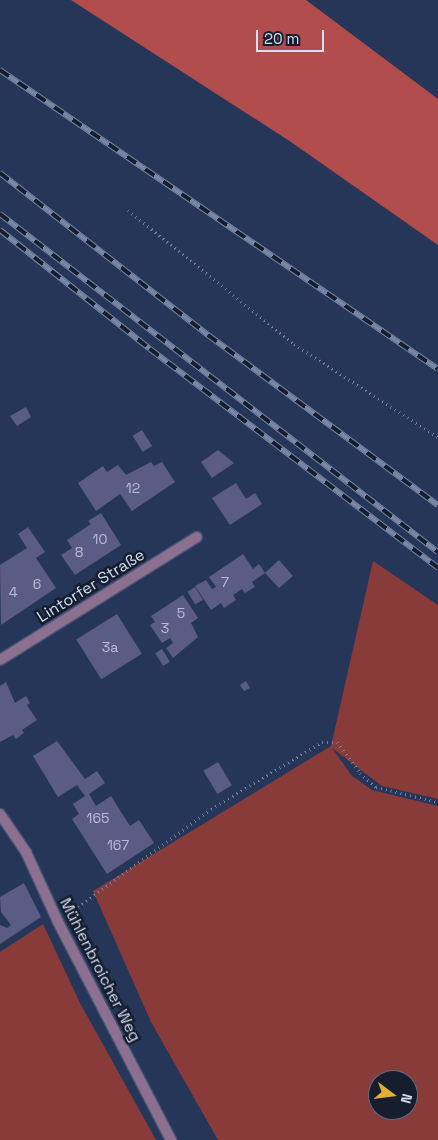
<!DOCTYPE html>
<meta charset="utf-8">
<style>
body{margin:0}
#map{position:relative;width:438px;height:1140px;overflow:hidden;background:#253659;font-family:"Space Grotesk",sans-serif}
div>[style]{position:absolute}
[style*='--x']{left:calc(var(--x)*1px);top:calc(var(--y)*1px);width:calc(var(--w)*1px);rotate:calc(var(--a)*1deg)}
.green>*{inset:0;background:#893b3a}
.forest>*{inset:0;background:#b14e4d}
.building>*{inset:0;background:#5b5c85;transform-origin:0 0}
.path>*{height:3px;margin-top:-1.5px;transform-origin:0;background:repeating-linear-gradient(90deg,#707f9c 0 1px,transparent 0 5px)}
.roads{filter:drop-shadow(1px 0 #445475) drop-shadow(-1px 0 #445475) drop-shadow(0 1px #445475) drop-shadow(0 -1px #445475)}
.minor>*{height:10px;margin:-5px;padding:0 5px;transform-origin:5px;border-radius:5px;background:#8d7090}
.rail>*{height:5.5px;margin-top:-2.75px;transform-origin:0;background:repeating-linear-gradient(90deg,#161e2e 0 11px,#7887a4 0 22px);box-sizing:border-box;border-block:1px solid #7887a4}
span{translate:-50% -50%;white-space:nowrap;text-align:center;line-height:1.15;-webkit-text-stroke:5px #161e2e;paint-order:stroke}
.number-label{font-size:14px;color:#b5bed9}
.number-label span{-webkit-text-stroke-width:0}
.street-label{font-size:16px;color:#d3dff5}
.north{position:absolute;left:368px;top:1070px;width:50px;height:50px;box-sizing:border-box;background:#161e2e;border:1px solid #626b7e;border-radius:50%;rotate:105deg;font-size:14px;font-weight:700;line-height:20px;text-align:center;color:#d3dff5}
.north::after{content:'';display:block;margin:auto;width:18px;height:22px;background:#e4ae35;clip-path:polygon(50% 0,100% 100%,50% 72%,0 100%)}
.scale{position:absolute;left:256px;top:30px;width:68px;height:22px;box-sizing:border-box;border:2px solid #d3dff5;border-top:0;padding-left:6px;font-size:15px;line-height:18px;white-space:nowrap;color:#d3dff5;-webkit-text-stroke:4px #161e2e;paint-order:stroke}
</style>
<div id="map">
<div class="green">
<div style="clip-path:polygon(evenodd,373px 561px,438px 605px,438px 799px,382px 786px,332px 748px,352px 776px,372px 790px,438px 806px,438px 1140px,218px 1140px,151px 1022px,93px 891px,331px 746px,373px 561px,378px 1080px,408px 1080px,408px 1110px,378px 1110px,378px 1080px)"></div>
<div style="clip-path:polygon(43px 924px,80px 1003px,156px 1140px,0 1140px,0 952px)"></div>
</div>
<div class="forest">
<div style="clip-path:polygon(71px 0,306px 0,438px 99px,438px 245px,291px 142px)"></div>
</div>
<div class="building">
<div style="clip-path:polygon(26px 407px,31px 417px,17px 426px,10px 416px)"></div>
<div style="left:142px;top:430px;width:19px;height:11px;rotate:58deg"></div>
<div style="clip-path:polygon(218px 450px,234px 463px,212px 478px,201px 462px)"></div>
<div style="clip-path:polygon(151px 462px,154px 466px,162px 462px,175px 482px,132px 511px,120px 494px,96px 511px,78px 483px,103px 466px,107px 472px,118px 465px,126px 475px)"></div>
<div style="clip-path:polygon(236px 483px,246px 499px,255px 493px,262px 504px,230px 525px,212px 498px)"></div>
<div style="clip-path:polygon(101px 513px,121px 545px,75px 575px,61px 555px,72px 548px,67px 540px,91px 524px,88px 521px)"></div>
<div style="clip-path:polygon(28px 527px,45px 552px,36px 558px,56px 588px,1px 625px,0 565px,27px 548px,18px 534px)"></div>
<div style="clip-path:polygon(243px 554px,253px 569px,259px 564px,265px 573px,279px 560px,293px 576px,279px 588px,265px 573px,252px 582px,255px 587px,245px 593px,242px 589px,233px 595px,236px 600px,224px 608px,221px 603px,211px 610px,195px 586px,206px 580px,212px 589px,216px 587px,209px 577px)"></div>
<div style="left:195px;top:587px;width:15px;height:9px;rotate:58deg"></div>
<div style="clip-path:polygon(183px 595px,198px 618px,191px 623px,198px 637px,173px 658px,166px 648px,173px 643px,170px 638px,162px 643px,150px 625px,155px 622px,151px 616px)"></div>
<div style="left:117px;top:614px;width:47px;height:48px;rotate:58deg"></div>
<div style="left:162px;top:649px;width:15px;height:8px;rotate:58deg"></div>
<div style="clip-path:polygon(246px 681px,250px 688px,244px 691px,240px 685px)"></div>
<div style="clip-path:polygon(6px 682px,15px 703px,26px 696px,30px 703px,27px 705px,37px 720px,22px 730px,24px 733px,16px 739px,13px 735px,0 742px,0 686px)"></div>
<div style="clip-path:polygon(57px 741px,85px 779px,97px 771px,105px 783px,89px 794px,96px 806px,111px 796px,130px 826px,139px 820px,154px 843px,107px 874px,72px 819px,79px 814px,73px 804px,85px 796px,77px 785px,58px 797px,33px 756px)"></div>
<div style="left:218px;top:762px;width:27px;height:17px;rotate:59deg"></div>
<div style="clip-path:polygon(24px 883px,41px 917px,0 944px,0 925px,7px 928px,11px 925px,1px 912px,0 897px)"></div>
</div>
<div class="path">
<div style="--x:128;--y:210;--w:213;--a:38.9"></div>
<div style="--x:294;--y:344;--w:171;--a:32.9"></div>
<div style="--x:70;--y:913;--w:175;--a:-36.4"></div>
<div style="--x:211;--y:809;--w:130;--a:-31.1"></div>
<div style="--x:322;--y:742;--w:15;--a:0"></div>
<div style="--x:337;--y:742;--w:39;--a:53"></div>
<div style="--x:360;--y:773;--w:21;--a:41"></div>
<div style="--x:376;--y:787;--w:64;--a:13.6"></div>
</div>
<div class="roads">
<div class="minor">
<div style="--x:0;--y:660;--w:232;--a:-32"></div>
<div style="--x:0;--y:814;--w:46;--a:55.6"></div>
<div style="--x:26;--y:852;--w:77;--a:65.4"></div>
<div style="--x:58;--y:922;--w:246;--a:62.6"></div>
</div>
</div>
<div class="rail">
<div style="--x:0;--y:70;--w:530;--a:34.32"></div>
<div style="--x:0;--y:173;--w:264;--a:37.9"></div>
<div style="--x:208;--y:335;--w:286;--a:36.5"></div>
<div style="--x:0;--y:214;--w:553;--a:37.66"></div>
<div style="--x:0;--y:230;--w:191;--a:38.4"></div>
<div style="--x:150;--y:349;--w:362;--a:37.2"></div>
</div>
<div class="number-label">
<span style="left:133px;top:488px">12</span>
<span style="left:100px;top:539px">10</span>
<span style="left:79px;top:552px">8</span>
<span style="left:225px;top:582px">7</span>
<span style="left:37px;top:584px">6</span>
<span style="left:13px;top:592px">4</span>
<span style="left:181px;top:613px">5</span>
<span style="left:165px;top:628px">3</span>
<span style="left:110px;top:647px">3a</span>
<span style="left:98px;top:818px">165</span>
<span style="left:118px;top:845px">167</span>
</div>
<div class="street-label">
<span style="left:91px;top:586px;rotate:-32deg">Lintorfer Straße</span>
<span style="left:100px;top:970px;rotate:63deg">Mühlenbroicher Weg</span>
</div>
<div class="north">N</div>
<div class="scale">20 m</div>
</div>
